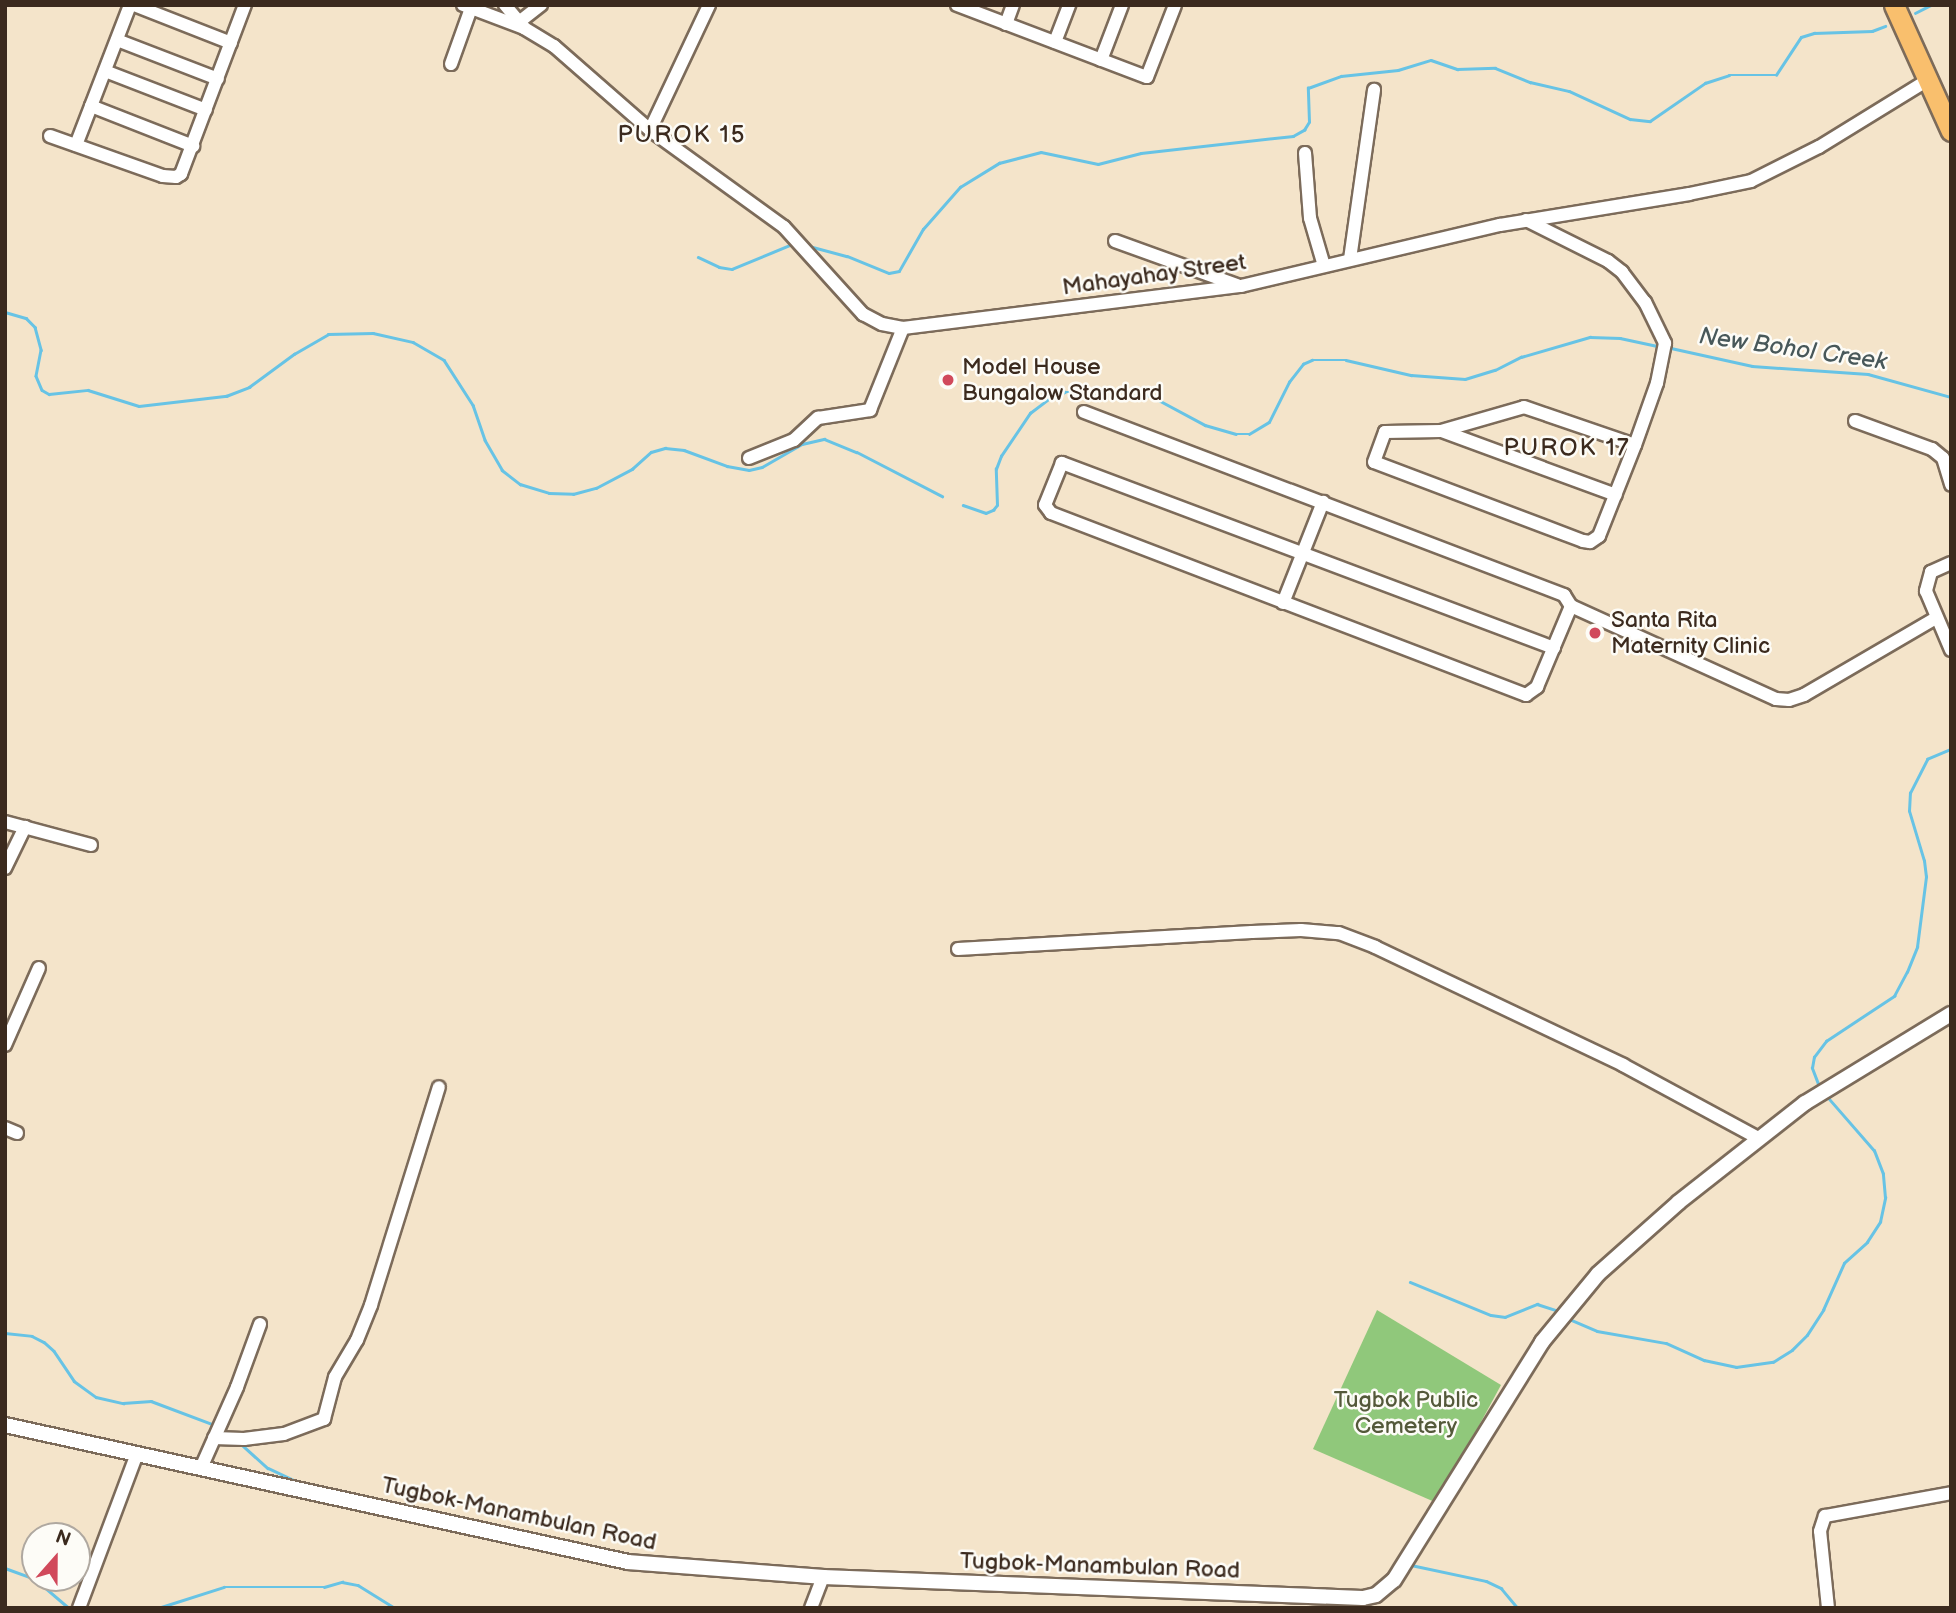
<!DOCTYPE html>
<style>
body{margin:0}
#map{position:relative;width:1956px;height:1613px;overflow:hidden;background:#f4e4ca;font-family:"Balsamiq Sans",sans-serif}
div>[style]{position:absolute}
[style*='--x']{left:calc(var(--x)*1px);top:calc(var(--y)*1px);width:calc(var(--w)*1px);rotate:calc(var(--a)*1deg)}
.green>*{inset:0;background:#90c87b}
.stream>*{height:2.5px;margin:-1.25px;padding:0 1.25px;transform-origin:1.25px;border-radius:1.25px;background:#67c3e5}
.roads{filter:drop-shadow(2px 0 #7c6b5a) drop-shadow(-2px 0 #7c6b5a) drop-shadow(0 2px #7c6b5a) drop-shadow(0 -2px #7c6b5a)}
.minor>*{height:12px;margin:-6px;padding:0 6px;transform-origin:6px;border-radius:6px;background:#fff}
.tertiary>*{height:14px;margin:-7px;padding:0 7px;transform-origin:7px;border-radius:7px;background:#fff}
.trunk>*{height:19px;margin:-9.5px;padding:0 9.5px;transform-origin:9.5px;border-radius:9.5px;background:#f9bf6d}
.dots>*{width:19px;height:19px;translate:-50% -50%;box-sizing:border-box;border:4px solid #fdfcf7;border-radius:50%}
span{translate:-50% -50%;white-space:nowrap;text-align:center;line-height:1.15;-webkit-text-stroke:5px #fdfcf7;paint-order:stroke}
.street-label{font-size:23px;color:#3b2a1e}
.poi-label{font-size:23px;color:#3b2a1e}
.left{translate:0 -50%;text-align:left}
.park-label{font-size:23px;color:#54593a}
.neighbourhood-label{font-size:24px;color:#3b2a1e;letter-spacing:2px}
.water-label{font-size:24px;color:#48585a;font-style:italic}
.frame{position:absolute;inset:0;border:7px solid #3b2a1e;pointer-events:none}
.north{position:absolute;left:21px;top:1522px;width:70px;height:70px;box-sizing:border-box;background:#fdfcf7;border:2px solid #afa8a0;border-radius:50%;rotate:21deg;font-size:19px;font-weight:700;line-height:28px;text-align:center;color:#3b2a1e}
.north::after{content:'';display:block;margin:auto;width:24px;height:32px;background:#d1495b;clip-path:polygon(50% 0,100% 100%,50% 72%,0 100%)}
</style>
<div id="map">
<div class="green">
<div style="clip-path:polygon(1377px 1310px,1501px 1385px,1437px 1503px,1313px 1449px)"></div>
</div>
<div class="stream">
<div style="--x:1915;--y:13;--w:18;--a:-27"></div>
<div style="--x:809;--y:246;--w:39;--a:15"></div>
<div style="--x:847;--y:256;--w:45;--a:22"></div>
<div style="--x:889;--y:273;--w:10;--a:-11"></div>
<div style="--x:899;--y:271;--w:48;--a:-60.3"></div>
<div style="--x:923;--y:229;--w:56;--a:-48.6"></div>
<div style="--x:960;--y:187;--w:46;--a:-31.6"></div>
<div style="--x:999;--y:163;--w:43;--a:-14.7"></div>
<div style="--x:1041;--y:152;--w:58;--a:11.9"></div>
<div style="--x:1098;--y:164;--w:44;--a:-14.3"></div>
<div style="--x:1141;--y:153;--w:153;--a:-6.4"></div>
<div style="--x:1293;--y:136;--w:13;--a:-29"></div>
<div style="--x:1304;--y:130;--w:9;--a:-58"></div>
<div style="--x:1309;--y:122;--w:34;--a:-92"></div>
<div style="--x:1308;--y:88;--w:35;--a:-20"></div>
<div style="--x:1341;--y:76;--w:57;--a:-6"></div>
<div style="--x:1398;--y:70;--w:34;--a:-17"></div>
<div style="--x:1431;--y:60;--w:28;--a:19"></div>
<div style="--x:1457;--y:69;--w:38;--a:-2"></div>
<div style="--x:1495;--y:68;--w:38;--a:22"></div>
<div style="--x:1530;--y:82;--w:40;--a:13"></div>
<div style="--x:1569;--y:91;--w:67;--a:24.7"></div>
<div style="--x:1630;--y:119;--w:20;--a:6"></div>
<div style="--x:1650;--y:121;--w:67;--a:-34.6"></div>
<div style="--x:1705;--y:83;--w:25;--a:-18"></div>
<div style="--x:1729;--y:75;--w:47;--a:0"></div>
<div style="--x:1776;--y:75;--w:45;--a:-56.7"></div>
<div style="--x:1801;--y:37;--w:14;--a:-17"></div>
<div style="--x:1814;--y:33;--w:58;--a:-2"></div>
<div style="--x:1872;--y:31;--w:14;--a:-21"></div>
<div style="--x:698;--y:257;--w:23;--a:25"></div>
<div style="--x:719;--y:267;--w:13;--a:9"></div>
<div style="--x:732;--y:269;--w:63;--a:-22.5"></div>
<div style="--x:5;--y:312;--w:22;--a:16"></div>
<div style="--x:26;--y:318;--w:13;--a:45"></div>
<div style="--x:35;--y:327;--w:24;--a:75"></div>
<div style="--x:41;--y:350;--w:26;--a:101"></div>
<div style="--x:36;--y:376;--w:15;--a:67"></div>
<div style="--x:42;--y:390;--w:8;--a:30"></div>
<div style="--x:49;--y:394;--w:39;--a:-6"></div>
<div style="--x:88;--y:390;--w:53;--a:17.4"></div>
<div style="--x:139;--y:406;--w:88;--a:-6.6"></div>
<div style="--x:226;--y:396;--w:25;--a:-21"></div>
<div style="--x:249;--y:387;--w:56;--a:-36.3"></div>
<div style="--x:294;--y:354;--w:39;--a:-30"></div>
<div style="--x:328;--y:334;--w:45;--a:-1.3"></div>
<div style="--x:373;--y:333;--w:41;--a:12.7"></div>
<div style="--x:413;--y:342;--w:36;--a:30"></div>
<div style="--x:444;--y:360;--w:54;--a:57.2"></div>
<div style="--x:473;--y:405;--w:37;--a:71"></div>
<div style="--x:485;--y:440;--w:34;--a:60"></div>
<div style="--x:502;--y:470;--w:23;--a:38"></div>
<div style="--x:520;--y:484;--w:30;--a:17"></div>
<div style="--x:549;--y:493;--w:24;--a:2"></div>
<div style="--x:573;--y:494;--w:24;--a:-15"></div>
<div style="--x:596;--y:488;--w:41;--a:-27.8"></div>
<div style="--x:632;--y:469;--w:25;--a:-42"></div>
<div style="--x:651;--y:452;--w:15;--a:-16"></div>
<div style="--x:665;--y:448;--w:19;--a:6"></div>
<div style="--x:684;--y:450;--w:46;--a:20.4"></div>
<div style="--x:727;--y:466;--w:22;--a:10"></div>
<div style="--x:749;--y:470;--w:13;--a:-13"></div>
<div style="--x:762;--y:467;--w:46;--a:-29.9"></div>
<div style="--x:802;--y:444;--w:23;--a:-13"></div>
<div style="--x:824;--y:439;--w:35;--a:22"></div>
<div style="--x:857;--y:452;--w:96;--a:27.4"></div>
<div style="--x:1671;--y:348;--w:83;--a:12.5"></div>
<div style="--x:1752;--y:366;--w:116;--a:3.9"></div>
<div style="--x:1868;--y:374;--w:86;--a:15.5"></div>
<div style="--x:963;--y:505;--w:24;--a:19"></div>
<div style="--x:986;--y:513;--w:8;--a:-23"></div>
<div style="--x:993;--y:510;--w:6;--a:-51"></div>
<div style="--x:997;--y:505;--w:36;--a:-92"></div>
<div style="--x:996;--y:469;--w:14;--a:-69"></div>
<div style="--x:1001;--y:456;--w:52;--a:-56"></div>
<div style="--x:1030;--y:413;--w:25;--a:-37"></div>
<div style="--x:1050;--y:398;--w:16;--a:-22"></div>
<div style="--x:1065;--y:392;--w:73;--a:0"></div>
<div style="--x:1138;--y:392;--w:16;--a:18"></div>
<div style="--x:1153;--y:397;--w:59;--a:28.3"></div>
<div style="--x:1205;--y:425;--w:32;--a:16"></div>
<div style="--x:1236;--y:434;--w:13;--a:0"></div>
<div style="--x:1249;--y:434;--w:23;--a:-31"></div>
<div style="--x:1269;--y:422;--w:45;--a:-63.4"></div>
<div style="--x:1289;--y:382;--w:23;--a:-52"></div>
<div style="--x:1303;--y:364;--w:10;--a:-24"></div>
<div style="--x:1312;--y:360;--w:34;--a:0"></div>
<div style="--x:1346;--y:360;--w:67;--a:13"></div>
<div style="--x:1411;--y:375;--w:54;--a:4.2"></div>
<div style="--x:1465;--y:379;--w:31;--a:-17"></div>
<div style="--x:1495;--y:370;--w:29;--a:-27"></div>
<div style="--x:1521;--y:357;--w:72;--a:-16.2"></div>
<div style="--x:1590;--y:337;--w:30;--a:2"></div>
<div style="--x:1620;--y:338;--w:40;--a:12"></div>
<div style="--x:1818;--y:1084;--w:17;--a:-111"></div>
<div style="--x:1812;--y:1068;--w:11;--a:-80"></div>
<div style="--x:1814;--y:1057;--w:20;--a:-53"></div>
<div style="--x:1826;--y:1041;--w:82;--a:-33.5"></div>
<div style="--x:1894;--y:996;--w:27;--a:-62"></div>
<div style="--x:1907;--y:972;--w:27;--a:-68"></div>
<div style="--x:1917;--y:947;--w:71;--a:-82.7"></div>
<div style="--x:1926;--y:877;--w:16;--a:-97"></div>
<div style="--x:1924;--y:861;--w:52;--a:-106.7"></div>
<div style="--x:1909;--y:811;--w:18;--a:-87"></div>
<div style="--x:1910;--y:793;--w:38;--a:-63"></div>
<div style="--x:1927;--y:759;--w:26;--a:-23"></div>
<div style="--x:1410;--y:1282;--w:87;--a:22.2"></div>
<div style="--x:1491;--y:1315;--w:14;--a:8"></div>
<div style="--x:1505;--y:1317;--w:35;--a:-22"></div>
<div style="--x:1537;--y:1304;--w:22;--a:18"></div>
<div style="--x:1569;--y:1319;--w:30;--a:23"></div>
<div style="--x:1597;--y:1331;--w:70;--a:9.9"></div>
<div style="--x:1666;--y:1343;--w:42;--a:24.1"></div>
<div style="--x:1704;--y:1360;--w:33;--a:12"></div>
<div style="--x:1736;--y:1367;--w:37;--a:-8"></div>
<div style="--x:1773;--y:1362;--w:22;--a:-32"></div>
<div style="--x:1792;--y:1350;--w:21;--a:-45"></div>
<div style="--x:1807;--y:1335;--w:30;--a:-57"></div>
<div style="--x:1823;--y:1310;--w:51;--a:-65.9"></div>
<div style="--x:1844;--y:1263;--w:31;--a:-42"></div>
<div style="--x:1867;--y:1242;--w:24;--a:-57"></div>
<div style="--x:1880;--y:1222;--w:25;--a:-78"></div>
<div style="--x:1885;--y:1198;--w:24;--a:-95"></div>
<div style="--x:1883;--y:1174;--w:25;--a:-111"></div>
<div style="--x:1874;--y:1151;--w:70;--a:-131"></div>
<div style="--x:5;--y:1333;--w:27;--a:6"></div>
<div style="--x:32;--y:1336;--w:13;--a:27"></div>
<div style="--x:44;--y:1342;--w:13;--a:42"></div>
<div style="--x:54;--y:1351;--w:36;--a:56"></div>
<div style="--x:74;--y:1381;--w:27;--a:36"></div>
<div style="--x:96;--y:1397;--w:28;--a:13"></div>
<div style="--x:123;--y:1403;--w:28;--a:-4"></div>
<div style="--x:151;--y:1401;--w:68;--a:20.6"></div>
<div style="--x:241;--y:1444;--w:36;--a:42"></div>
<div style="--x:268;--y:1468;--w:38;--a:25"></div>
<div style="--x:1411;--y:1565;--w:77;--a:12"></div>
<div style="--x:1486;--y:1581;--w:17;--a:25"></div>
<div style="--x:1501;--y:1588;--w:26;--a:50"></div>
<div style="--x:5;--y:1568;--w:32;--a:20"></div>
<div style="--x:35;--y:1579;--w:45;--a:40.5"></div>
<div style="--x:158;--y:1608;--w:69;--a:-17.7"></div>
<div style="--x:224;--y:1587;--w:100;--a:0"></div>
<div style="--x:324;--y:1587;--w:19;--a:-16"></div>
<div style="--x:342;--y:1582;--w:16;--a:11"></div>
<div style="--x:358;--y:1585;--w:44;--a:31.9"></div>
</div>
<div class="roads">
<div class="minor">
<div style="--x:134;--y:5;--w:104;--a:21.4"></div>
<div style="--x:463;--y:5;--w:65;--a:20.7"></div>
<div style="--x:524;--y:28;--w:35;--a:31"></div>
<div style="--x:554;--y:46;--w:128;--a:41.2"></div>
<div style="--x:650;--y:130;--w:165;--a:35.9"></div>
<div style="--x:784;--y:227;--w:118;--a:47.8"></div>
<div style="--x:863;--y:314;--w:21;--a:28"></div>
<div style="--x:882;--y:324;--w:21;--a:11"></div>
<div style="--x:903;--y:328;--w:341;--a:-7.1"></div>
<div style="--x:1241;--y:286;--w:266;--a:-13.3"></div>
<div style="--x:1500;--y:225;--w:192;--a:-9.3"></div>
<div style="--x:1689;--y:194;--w:63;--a:-11.8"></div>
<div style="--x:1751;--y:181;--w:76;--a:-26.6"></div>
<div style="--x:1819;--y:147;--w:128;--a:-31.6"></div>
<div style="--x:505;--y:5;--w:30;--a:50"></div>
<div style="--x:957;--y:5;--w:203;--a:20.8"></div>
<div style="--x:1147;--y:77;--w:77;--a:-68.7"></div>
<div style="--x:519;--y:22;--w:28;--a:-38"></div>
<div style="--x:1006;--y:24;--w:20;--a:-70"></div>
<div style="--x:117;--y:40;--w:108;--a:21.1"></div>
<div style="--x:1055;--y:42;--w:40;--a:-69"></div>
<div style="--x:1101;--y:60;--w:59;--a:-69.1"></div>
<div style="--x:451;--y:64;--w:59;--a:-70.3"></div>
<div style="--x:105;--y:71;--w:108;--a:21.1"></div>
<div style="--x:91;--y:106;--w:110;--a:21.4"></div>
<div style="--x:650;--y:130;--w:138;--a:-64.7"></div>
<div style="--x:50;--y:136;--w:120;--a:19.5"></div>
<div style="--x:163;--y:176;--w:13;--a:4"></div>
<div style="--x:176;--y:177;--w:6;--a:-31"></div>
<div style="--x:181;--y:174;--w:181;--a:-69.3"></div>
<div style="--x:76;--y:145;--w:150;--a:-68.9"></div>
<div style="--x:1305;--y:153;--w:65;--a:85.6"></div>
<div style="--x:1310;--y:218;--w:50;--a:73.7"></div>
<div style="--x:1526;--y:220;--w:92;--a:26.6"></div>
<div style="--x:1608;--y:261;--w:18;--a:38"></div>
<div style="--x:1622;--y:272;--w:38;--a:53"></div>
<div style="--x:1645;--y:302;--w:46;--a:64"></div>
<div style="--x:1665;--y:343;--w:41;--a:101.3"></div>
<div style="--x:1657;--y:383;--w:66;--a:109.5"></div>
<div style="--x:1635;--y:445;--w:98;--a:111.6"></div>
<div style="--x:1599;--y:536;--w:11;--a:146"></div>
<div style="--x:1590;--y:542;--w:7;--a:-172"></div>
<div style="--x:1583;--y:541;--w:223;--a:-159.3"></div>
<div style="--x:1374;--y:462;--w:32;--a:-70"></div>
<div style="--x:1385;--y:432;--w:56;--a:-1"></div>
<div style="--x:1441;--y:431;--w:86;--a:-16.1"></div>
<div style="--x:1524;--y:407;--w:117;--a:18.9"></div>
<div style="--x:1115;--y:241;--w:130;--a:19.8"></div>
<div style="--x:1350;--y:259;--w:171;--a:-81.9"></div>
<div style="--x:1084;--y:412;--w:514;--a:20.87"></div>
<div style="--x:1564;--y:595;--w:13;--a:58"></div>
<div style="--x:1571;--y:606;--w:225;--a:24.4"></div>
<div style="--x:1776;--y:699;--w:13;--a:4"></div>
<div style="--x:1789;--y:700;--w:16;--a:-18"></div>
<div style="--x:1804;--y:695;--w:153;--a:-30.3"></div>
<div style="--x:1855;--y:421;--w:82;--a:20"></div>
<div style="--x:1932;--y:449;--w:14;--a:39"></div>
<div style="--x:1943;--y:458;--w:28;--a:73"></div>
<div style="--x:1442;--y:431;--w:185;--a:20.2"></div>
<div style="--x:749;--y:458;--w:48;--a:-21.8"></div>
<div style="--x:794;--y:440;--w:33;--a:-43"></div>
<div style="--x:818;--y:418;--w:53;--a:-8.7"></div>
<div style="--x:870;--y:410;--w:88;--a:-68.1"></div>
<div style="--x:1951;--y:563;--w:22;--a:156"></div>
<div style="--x:1931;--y:572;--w:20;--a:105"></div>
<div style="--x:1926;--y:591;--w:64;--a:67"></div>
<div style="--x:1283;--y:603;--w:109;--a:-68.4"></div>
<div style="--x:1554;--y:648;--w:526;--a:-159.39"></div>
<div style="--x:1062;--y:463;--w:45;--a:112"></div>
<div style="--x:1045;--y:505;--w:10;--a:53"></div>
<div style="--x:1051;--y:513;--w:509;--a:20.96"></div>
<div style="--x:1526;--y:695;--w:14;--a:-36"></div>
<div style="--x:1537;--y:687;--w:88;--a:-67.2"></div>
<div style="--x:5;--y:822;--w:89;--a:15"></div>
<div style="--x:5;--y:868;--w:46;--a:-64"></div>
<div style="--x:958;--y:949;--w:294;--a:-3.3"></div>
<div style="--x:1252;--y:932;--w:49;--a:-2.3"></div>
<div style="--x:1301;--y:930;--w:38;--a:5"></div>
<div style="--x:1339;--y:933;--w:39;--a:21"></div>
<div style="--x:1375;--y:947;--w:275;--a:25.4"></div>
<div style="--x:1623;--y:1065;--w:153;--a:28.4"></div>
<div style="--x:5;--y:1045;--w:84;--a:-66.2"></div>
<div style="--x:5;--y:1128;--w:13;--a:23"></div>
<div style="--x:214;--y:1438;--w:30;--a:2"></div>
<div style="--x:244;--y:1439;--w:40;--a:-7.1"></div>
<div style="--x:284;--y:1434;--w:43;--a:-20.6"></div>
<div style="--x:324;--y:1419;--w:43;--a:-75.3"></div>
<div style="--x:335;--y:1377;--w:43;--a:-59.3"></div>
<div style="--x:357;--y:1340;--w:38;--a:-68"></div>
<div style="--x:371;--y:1305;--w:228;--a:-72.7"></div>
<div style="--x:201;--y:1468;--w:89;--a:-66"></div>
<div style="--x:237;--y:1387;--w:67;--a:-69.9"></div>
<div style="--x:79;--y:1608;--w:165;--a:-69.4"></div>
<div style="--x:811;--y:1608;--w:33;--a:-69"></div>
<div style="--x:1828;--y:1608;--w:77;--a:-95.9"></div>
<div style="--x:1820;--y:1531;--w:16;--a:-72"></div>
<div style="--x:1825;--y:1516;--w:128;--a:-10.3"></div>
</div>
<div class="tertiary">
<div style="--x:5;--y:1425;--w:638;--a:12.4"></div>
<div style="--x:628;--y:1562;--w:196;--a:4.4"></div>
<div style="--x:823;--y:1577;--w:540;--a:2.23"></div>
<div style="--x:1363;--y:1598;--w:13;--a:-13"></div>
<div style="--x:1376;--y:1595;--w:23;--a:-40"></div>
<div style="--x:1394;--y:1580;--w:280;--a:-58.1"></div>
<div style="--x:1542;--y:1342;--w:88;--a:-50.5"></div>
<div style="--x:1598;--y:1274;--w:108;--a:-41.6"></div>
<div style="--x:1679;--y:1202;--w:160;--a:-38.2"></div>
<div style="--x:1805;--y:1103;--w:171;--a:-31.4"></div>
</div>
<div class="trunk">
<div style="--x:1894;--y:5;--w:138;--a:65.7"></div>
</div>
</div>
<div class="dots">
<div style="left:948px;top:380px;background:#d1495b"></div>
<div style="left:1595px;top:633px;background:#d1495b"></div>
</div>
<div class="street-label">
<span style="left:1154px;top:275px;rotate:-8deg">Mahayahay Street</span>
<span style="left:519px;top:1514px;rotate:12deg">Tugbok-Manambulan Road</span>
<span style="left:1100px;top:1566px;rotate:2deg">Tugbok-Manambulan Road</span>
</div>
<div class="poi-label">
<span class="left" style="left:962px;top:380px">Model House<br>Bungalow Standard</span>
<span class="left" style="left:1611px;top:633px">Santa Rita<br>Maternity Clinic</span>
</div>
<div class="park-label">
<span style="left:1406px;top:1413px">Tugbok Public<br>Cemetery</span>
</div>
<div class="neighbourhood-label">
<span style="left:682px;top:135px">PUROK 15</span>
<span style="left:1567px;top:448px">PUROK 17</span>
</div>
<div class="water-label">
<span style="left:1793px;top:349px;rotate:8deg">New Bohol Creek</span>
</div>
<div class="frame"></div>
<div class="north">N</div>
</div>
